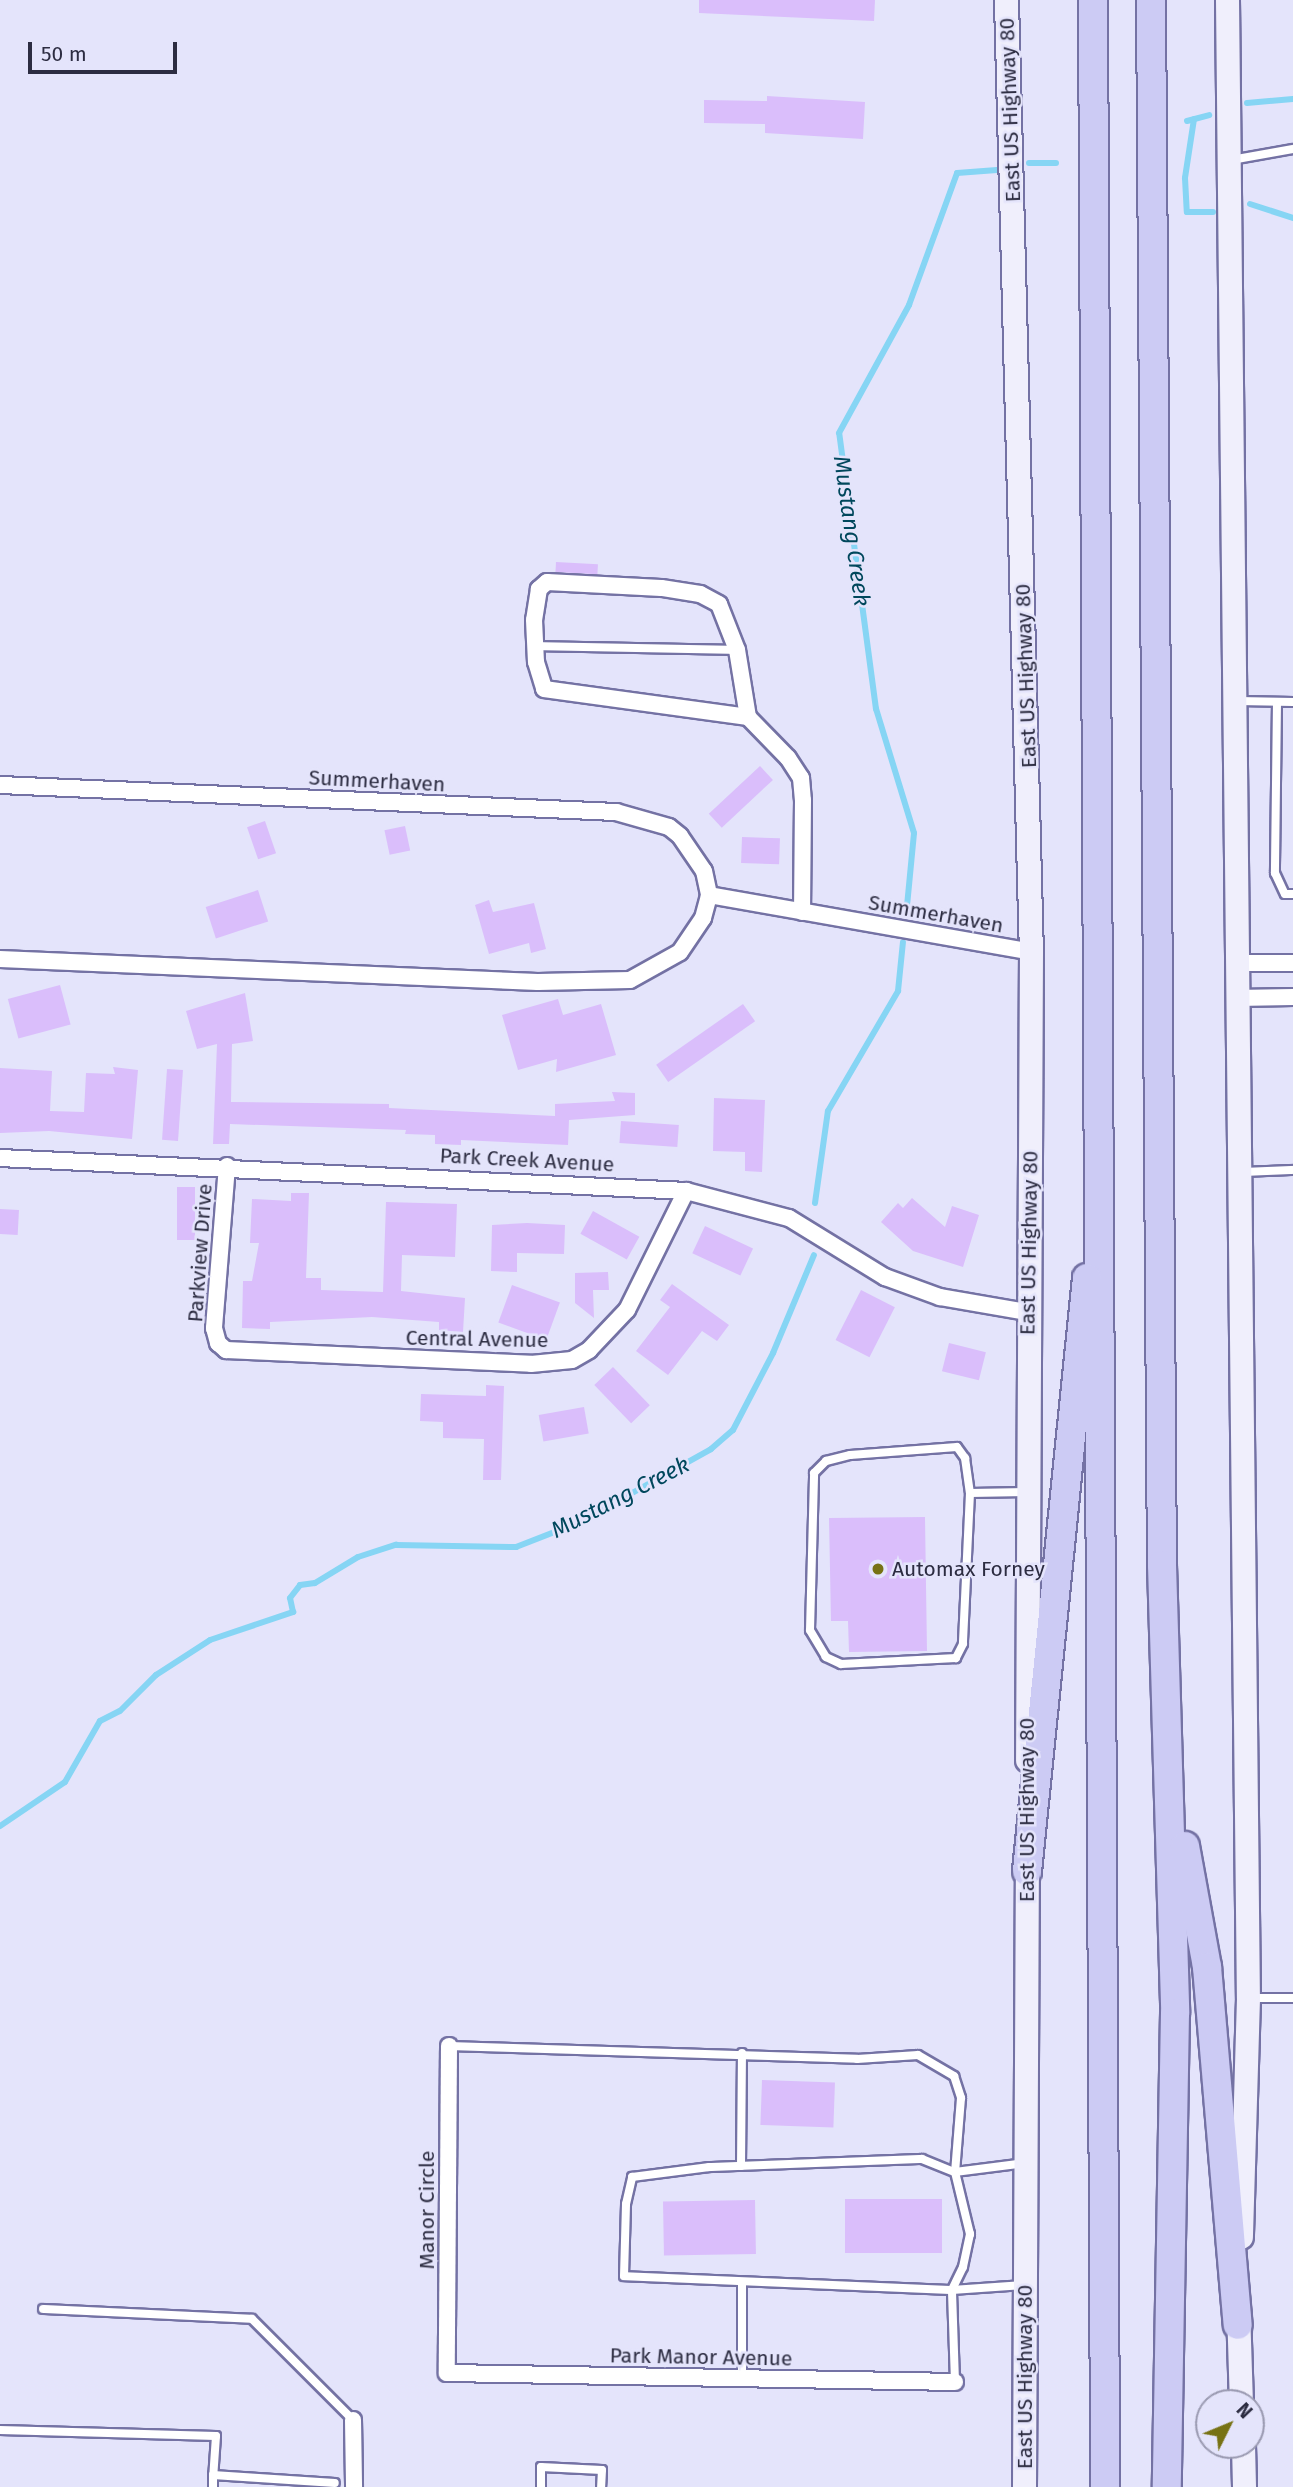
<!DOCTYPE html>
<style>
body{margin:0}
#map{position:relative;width:1293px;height:2487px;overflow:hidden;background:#e4e4fb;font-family:"Fira Sans",sans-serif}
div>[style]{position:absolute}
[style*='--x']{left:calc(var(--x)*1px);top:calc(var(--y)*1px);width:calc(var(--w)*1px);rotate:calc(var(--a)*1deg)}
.stream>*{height:6px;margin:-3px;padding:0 3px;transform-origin:3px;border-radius:3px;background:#86d5f4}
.building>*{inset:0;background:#dabefb;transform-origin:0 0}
.roads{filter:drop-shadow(2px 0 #7472a4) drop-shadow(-2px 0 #7472a4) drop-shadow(0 2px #7472a4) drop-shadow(0 -2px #7472a4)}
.lane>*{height:8px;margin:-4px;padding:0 4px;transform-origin:4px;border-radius:4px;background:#fff}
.street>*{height:16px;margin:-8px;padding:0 8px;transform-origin:8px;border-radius:8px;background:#fff}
.secondary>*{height:23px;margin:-11.5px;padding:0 11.5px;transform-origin:11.5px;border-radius:11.5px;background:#f0effc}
.highway>*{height:28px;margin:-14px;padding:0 14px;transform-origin:14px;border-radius:14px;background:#cccbf4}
.dots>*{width:19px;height:19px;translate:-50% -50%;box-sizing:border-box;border:4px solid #e4e4fb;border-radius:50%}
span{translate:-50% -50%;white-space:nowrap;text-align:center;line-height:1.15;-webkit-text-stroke:5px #e4e4fb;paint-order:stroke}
.street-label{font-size:21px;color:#2c2c41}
.poi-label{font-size:21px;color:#2c2c41}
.left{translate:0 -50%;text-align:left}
.water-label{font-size:23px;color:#00475c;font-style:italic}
.north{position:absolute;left:1195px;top:2389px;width:70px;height:70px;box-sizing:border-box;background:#e4e4fb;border:2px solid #9a9ab1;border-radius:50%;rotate:47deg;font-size:19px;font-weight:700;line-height:28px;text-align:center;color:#2c2c41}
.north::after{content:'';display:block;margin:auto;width:24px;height:32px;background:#777214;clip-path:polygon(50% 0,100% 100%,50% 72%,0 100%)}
.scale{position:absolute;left:28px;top:42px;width:149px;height:32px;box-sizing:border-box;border:4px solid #2c2c41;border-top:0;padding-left:9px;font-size:21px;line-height:24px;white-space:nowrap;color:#2c2c41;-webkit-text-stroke:5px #e4e4fb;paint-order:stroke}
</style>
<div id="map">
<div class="stream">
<div style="--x:1247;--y:103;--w:46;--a:-5"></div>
<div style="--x:1194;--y:119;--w:60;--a:98.7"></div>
<div style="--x:1185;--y:178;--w:34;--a:87"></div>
<div style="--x:1187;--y:212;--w:26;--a:0"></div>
<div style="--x:1187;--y:121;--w:23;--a:-15"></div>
<div style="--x:1029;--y:163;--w:27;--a:0"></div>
<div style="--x:1250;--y:204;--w:45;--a:18"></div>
<div style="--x:907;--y:906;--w:73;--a:-84.5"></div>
<div style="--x:914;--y:833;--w:130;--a:-107"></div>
<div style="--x:876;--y:709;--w:278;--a:-97.6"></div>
<div style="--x:839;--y:433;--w:146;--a:-61.3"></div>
<div style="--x:909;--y:305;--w:140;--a:-70"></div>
<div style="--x:957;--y:173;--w:40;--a:-4.3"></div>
<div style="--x:815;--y:1203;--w:93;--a:-82"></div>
<div style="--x:828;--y:1111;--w:139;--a:-59.7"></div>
<div style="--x:898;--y:991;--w:49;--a:-84.2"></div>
<div style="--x:0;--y:1826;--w:78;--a:-34.1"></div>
<div style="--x:65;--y:1782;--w:70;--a:-60.2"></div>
<div style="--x:100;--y:1721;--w:22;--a:-27"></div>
<div style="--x:120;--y:1711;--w:51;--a:-45"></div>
<div style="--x:156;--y:1675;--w:64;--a:-32.9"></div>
<div style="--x:210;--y:1640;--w:88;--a:-18.6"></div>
<div style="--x:293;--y:1612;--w:14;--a:-102"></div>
<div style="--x:290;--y:1598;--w:16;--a:-52"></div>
<div style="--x:300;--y:1585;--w:15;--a:-8"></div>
<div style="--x:315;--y:1583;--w:50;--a:-31.2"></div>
<div style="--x:358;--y:1557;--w:40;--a:-18"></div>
<div style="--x:396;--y:1545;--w:120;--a:1"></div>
<div style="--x:516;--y:1547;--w:69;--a:-21.3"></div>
<div style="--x:580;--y:1522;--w:150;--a:-29.1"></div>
<div style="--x:711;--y:1449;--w:29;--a:-41"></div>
<div style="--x:733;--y:1430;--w:87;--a:-62.5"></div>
<div style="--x:773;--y:1353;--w:106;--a:-67.3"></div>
</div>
<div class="building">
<div style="clip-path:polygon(699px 0,875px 0,874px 21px,699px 13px)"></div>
<div style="clip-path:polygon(767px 96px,865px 102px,863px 139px,765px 133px,765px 124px,704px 123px,704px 100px,767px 101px)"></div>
<div style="left:556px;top:562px;width:42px;height:10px;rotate:3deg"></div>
<div style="left:760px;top:766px;width:19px;height:70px;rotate:47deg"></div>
<div style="left:265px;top:821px;width:34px;height:19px;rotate:71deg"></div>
<div style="left:405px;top:826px;width:25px;height:21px;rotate:78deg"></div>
<div style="left:742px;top:837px;width:38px;height:26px;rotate:2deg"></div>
<div style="left:258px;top:890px;width:33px;height:55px;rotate:72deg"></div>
<div style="clip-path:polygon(489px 900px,493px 912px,534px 903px,546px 949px,531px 953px,529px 943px,489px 954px,475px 905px)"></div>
<div style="left:60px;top:985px;width:41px;height:54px;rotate:75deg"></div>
<div style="clip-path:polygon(245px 993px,253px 1041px,232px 1044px,231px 1102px,389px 1104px,389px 1108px,555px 1116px,555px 1104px,615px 1101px,612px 1092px,635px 1093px,635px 1115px,569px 1120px,568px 1145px,461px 1140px,461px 1145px,435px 1144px,435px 1135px,405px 1134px,406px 1130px,230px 1124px,229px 1144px,213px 1144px,217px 1044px,197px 1049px,186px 1011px)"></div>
<div style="clip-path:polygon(558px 999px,563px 1015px,601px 1004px,616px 1055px,556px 1072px,557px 1059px,518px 1070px,502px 1015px)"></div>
<div style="left:743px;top:1004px;width:21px;height:106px;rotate:55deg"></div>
<div style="clip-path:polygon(113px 1067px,138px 1070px,132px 1139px,49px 1131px,0 1133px,0 1068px,52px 1071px,50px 1111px,84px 1112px,86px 1073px,115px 1074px)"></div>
<div style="left:167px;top:1069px;width:16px;height:71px;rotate:4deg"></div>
<div style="clip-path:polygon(714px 1098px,765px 1100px,762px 1172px,745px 1171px,745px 1152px,713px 1151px)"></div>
<div style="left:621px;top:1121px;width:58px;height:22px;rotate:4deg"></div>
<div style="left:177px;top:1187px;width:18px;height:53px"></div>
<div style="clip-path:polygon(291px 1193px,309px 1193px,306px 1278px,321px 1278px,321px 1290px,383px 1292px,386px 1202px,457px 1204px,455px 1257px,402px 1255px,401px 1291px,465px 1298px,463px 1332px,439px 1330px,439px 1322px,372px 1317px,270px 1322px,270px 1329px,242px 1328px,243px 1281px,252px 1281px,259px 1243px,250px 1243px,252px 1199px,291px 1201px)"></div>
<div style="clip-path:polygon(912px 1198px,945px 1227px,952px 1206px,979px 1215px,963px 1267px,913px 1251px,881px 1222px,898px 1203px,903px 1208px)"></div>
<div style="left:0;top:1209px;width:19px;height:25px;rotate:3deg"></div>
<div style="left:593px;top:1211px;width:53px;height:26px;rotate:29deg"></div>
<div style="clip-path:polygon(527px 1223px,565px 1225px,564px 1254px,517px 1253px,517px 1272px,491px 1271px,492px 1225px)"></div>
<div style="left:705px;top:1226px;width:53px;height:30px;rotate:25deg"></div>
<div style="clip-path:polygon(608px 1272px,609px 1290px,593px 1290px,594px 1318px,575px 1303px,575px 1273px)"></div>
<div style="clip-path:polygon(672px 1284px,729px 1325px,717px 1341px,702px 1331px,668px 1375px,636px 1351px,670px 1307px,660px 1300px)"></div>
<div style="left:512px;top:1285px;width:51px;height:40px;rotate:20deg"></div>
<div style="left:861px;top:1290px;width:38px;height:56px;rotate:27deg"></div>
<div style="left:949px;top:1343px;width:38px;height:29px;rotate:14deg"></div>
<div style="left:613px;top:1367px;width:53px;height:26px;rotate:46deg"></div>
<div style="clip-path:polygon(486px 1385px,504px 1386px,501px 1480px,483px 1480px,484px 1439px,443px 1438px,443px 1422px,420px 1421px,421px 1394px,486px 1396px)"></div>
<div style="left:584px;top:1407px;width:27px;height:46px;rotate:80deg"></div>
<div style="clip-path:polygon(925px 1517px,927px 1651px,849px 1652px,848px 1621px,831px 1621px,829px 1518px)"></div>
<div style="left:762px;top:2080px;width:73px;height:45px;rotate:2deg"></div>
<div style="left:845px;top:2199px;width:97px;height:54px"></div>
<div style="left:755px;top:2200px;width:54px;height:92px;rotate:89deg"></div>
</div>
<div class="roads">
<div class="lane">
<div style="--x:1231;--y:160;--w:63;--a:-10.1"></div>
<div style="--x:535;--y:646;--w:202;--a:1.1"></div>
<div style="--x:1238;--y:701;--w:55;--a:1"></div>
<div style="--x:1277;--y:702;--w:171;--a:90.7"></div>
<div style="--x:1275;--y:873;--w:23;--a:65"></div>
<div style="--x:1285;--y:894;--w:8;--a:0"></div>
<div style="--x:1241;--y:1172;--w:52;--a:-2.2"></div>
<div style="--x:970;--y:1493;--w:151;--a:92.7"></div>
<div style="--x:963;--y:1644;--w:16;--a:117"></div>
<div style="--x:956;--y:1658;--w:115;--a:177"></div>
<div style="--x:841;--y:1664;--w:17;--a:-155"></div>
<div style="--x:826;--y:1657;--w:31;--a:-121"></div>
<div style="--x:810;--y:1630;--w:157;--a:-88.5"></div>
<div style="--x:814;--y:1473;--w:17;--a:-45"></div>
<div style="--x:826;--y:1461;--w:25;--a:-14"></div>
<div style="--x:850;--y:1455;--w:107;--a:-4.3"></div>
<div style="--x:957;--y:1447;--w:14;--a:54"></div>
<div style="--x:965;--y:1458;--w:35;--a:82"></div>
<div style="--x:970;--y:1493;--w:57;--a:-1"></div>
<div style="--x:1251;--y:1998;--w:42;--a:0"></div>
<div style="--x:449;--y:2046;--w:408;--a:1.8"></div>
<div style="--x:857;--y:2059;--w:61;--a:-3.8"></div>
<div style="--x:918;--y:2055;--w:42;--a:30.3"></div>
<div style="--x:954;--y:2076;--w:23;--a:72"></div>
<div style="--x:961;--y:2098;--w:74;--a:94.6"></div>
<div style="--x:955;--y:2172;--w:71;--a:-7.3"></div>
<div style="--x:922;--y:2159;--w:35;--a:22"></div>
<div style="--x:955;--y:2172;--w:64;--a:76.4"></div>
<div style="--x:970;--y:2234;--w:34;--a:102"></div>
<div style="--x:963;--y:2267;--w:25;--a:116"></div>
<div style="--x:952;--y:2290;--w:328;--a:-177.6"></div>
<div style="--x:624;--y:2276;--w:72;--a:-88.4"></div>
<div style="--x:626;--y:2204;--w:28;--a:-77"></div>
<div style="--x:632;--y:2177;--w:78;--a:-7.4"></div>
<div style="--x:709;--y:2167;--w:213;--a:-2.2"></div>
<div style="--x:741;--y:2166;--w:113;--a:-89.5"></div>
<div style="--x:43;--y:2309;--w:209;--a:2.7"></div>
<div style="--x:252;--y:2319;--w:143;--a:45"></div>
<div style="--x:742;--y:2378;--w:94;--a:-90"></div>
<div style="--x:955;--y:2382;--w:92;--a:-91.9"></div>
<div style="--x:952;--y:2290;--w:72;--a:-4"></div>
<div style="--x:0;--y:2430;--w:216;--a:1.6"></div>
<div style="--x:216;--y:2436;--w:39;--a:94"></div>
<div style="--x:213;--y:2487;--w:12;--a:-90"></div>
<div style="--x:213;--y:2475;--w:122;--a:3.8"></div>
<div style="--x:541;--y:2487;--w:20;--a:-90"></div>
<div style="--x:541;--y:2467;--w:61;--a:2.8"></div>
<div style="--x:602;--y:2470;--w:17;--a:93"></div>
</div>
<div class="street">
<div style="--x:748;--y:717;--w:68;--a:-99.3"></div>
<div style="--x:737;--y:650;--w:49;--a:-111.4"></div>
<div style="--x:719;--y:604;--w:21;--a:-152"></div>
<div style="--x:700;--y:594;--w:39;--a:-171"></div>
<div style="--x:661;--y:588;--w:114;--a:-177"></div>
<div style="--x:547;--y:582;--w:11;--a:139"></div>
<div style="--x:539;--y:589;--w:31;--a:99"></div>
<div style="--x:534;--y:620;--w:42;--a:87.3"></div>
<div style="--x:536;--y:662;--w:28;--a:73"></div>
<div style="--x:544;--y:689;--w:206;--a:7.8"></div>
<div style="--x:748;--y:717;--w:57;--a:45.7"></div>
<div style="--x:788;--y:758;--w:24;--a:57"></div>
<div style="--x:801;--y:778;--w:22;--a:85"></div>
<div style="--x:803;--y:800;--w:112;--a:90.5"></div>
<div style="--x:0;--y:785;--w:617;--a:2.51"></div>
<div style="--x:616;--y:812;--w:55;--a:15.8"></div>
<div style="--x:669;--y:827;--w:14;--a:39"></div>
<div style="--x:680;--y:836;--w:42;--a:55.6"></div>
<div style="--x:704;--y:871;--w:25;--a:78"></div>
<div style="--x:709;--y:895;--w:327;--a:10"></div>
<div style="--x:0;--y:959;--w:538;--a:2.45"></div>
<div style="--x:538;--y:982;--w:92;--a:-1.2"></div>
<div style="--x:630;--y:980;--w:57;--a:-29.2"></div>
<div style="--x:680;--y:952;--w:41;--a:-55.9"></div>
<div style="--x:703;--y:918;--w:24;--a:-75"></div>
<div style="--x:1236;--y:963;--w:57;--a:0"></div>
<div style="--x:1236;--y:998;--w:57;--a:-1"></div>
<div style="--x:0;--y:1158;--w:687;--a:2.75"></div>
<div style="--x:686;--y:1191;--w:106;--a:14.7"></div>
<div style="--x:789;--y:1218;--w:113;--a:31.6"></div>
<div style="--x:885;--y:1277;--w:59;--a:20"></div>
<div style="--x:940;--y:1297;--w:88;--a:9.8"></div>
<div style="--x:227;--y:1166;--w:163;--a:94.6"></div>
<div style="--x:214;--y:1328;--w:16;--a:75"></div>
<div style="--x:218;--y:1343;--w:11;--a:41"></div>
<div style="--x:226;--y:1350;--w:305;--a:2.6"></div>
<div style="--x:531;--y:1364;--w:41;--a:-5.6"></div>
<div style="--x:572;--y:1360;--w:20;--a:-30"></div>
<div style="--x:589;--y:1350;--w:55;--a:-46.5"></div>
<div style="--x:627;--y:1310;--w:133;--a:-63.6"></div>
<div style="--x:449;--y:2046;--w:327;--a:90.4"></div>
<div style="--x:447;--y:2373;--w:508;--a:1.01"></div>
<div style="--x:353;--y:2420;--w:67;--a:89.1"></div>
</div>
<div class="secondary">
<div style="--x:1006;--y:0;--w:952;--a:88.5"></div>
<div style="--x:1031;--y:952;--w:808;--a:90.28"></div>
<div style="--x:1227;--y:0;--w:1998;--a:89.4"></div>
<div style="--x:1248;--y:1998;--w:239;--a:91.7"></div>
<div style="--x:1238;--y:2309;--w:94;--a:88.2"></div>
<div style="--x:1243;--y:2445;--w:42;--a:88.6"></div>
<div style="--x:1024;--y:2487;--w:633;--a:-89.73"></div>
</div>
<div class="highway">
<div style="--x:1093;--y:0;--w:2487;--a:89.72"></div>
<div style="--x:1151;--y:0;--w:1565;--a:89.6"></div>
<div style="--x:1162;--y:1565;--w:448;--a:88.3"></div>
<div style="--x:1175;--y:2013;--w:474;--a:91"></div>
<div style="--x:1185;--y:1846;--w:123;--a:79.7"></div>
<div style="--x:1207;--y:1967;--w:359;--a:85.1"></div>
<div style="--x:1027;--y:1871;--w:596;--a:-84.22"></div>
</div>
</div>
<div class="dots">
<div style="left:878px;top:1569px;background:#777214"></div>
</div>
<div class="street-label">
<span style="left:1010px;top:110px;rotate:-92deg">East US Highway 80</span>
<span style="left:1026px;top:676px;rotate:-92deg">East US Highway 80</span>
<span style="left:377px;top:781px;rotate:3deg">Summerhaven</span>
<span style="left:936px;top:914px;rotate:10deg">Summerhaven</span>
<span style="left:527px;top:1160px;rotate:3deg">Park Creek Avenue</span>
<span style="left:1029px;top:1243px;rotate:-89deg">East US Highway 80</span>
<span style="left:200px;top:1253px;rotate:-86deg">Parkview Drive</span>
<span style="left:477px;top:1339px;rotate:1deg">Central Avenue</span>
<span style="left:1027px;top:1810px;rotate:-90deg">East US Highway 80</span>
<span style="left:427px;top:2210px;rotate:-90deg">Manor Circle</span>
<span style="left:701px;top:2357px;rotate:1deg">Park Manor Avenue</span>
<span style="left:1025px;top:2377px;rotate:-90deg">East US Highway 80</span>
</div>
<div class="poi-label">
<span class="left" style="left:892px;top:1569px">Automax Forney</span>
</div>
<div class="water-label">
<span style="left:852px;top:531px;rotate:82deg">Mustang Creek</span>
<span style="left:620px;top:1497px;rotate:-27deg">Mustang Creek</span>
</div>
<div class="north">N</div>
<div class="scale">50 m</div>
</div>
